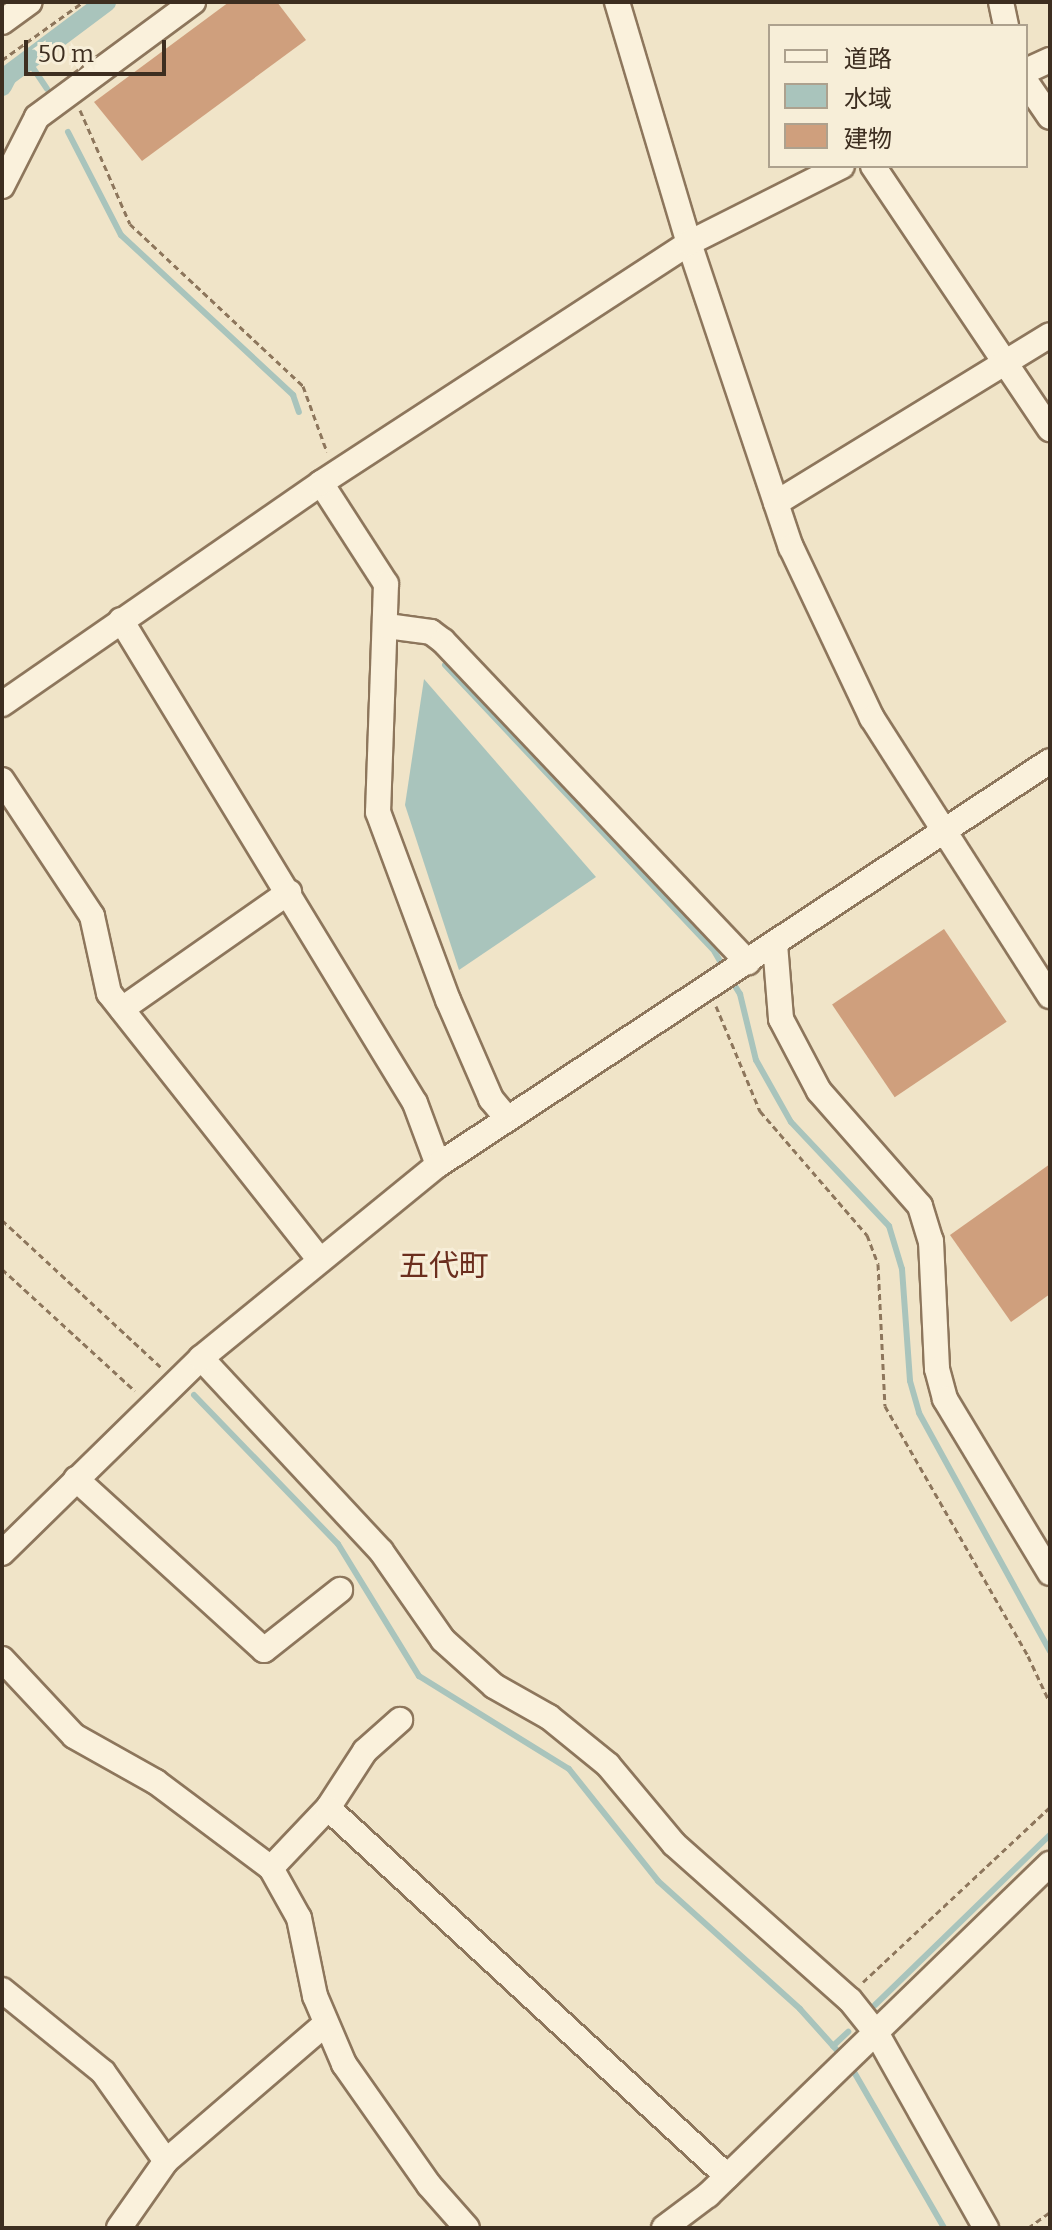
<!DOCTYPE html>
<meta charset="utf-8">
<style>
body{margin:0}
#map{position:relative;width:1052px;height:2230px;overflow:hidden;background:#f0e4c8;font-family:Bitter,"Noto Sans JP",serif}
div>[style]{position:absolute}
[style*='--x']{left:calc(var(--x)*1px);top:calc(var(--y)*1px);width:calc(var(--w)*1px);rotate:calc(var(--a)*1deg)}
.water>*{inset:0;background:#a9c4bc}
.stream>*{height:6px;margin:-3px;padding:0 3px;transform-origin:3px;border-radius:3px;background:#a9c4bc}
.canal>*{height:20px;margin:-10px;padding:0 10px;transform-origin:10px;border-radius:10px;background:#a9c4bc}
.building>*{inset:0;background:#cf9f7d;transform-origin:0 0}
.path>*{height:3px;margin-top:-1.5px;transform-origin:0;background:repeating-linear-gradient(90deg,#8d765c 0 6px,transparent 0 10px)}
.roads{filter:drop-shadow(2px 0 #8d765c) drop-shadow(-2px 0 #8d765c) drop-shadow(0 2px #8d765c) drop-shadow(0 -2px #8d765c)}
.minor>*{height:24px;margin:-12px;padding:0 12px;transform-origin:12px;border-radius:12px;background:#faf1dc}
span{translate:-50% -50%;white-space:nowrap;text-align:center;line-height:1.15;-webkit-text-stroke:6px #f7eed8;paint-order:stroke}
.quarter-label{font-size:30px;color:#6b2e1e}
.frame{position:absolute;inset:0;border:4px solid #3d2e20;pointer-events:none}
.legend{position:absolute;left:768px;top:24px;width:260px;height:144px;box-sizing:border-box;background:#f7eed8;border:2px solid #ada18e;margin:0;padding:10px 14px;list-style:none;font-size:24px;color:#3d2e20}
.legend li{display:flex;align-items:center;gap:16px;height:40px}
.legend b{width:40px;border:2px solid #ada18e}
.scale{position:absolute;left:24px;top:40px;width:142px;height:36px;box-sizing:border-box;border:4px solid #3d2e20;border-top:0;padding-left:10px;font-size:24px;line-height:28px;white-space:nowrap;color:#3d2e20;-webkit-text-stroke:6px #f7eed8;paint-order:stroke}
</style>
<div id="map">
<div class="water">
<div style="clip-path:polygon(424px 679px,596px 877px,459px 970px,405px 805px)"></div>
</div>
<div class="stream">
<div style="--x:33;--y:68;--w:25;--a:56"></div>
<div style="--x:68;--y:132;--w:116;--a:62.8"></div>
<div style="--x:121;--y:235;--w:235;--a:42.9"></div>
<div style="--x:293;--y:395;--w:18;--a:71"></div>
<div style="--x:445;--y:665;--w:390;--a:46.7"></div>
<div style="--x:713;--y:949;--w:22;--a:60"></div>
<div style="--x:730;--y:978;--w:19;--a:58"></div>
<div style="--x:740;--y:994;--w:68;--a:76.4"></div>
<div style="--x:756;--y:1060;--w:71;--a:60.6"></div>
<div style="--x:791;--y:1122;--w:143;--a:46.7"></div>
<div style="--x:889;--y:1226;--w:45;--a:73.2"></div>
<div style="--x:902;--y:1269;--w:112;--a:85.9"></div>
<div style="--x:910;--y:1381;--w:33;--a:74"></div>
<div style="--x:919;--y:1413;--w:272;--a:61.2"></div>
<div style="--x:194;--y:1395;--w:207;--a:46"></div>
<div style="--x:338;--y:1544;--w:155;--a:58.5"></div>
<div style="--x:419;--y:1676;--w:176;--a:31.8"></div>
<div style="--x:569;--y:1769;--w:143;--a:51.5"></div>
<div style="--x:658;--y:1881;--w:191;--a:42"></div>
<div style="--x:800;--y:2009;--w:64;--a:48.1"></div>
<div style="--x:875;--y:2005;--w:244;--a:-44.2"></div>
<div style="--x:833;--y:2046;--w:21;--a:-43"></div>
<div style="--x:850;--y:2065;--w:188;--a:60"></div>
</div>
<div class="canal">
<div style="--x:2;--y:86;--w:11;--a:-63"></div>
<div style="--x:7;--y:76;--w:124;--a:-36.8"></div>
</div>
<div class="building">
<div style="clip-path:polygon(229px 2px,277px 2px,306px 40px,142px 161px,94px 102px)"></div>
<div style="left:944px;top:929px;width:112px;height:135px;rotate:56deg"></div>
<div style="clip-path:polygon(1050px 1164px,1050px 1294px,1011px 1322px,950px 1235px)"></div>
</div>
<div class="path">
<div style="--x:2;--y:60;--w:100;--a:-35.6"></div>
<div style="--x:80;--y:110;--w:124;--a:66.3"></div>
<div style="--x:130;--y:224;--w:237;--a:43.1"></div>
<div style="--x:303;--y:386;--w:70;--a:70"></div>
<div style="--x:716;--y:1006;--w:114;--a:67.3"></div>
<div style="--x:760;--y:1111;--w:164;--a:49.2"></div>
<div style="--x:867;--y:1235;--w:31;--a:69"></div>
<div style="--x:878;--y:1264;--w:142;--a:87.2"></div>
<div style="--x:885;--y:1406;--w:288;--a:60.2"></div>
<div style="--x:1028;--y:1656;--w:52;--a:64.9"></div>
<div style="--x:2;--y:1220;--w:218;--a:42.8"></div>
<div style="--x:2;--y:1269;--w:180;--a:42.5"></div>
<div style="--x:863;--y:1982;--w:256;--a:-43.1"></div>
<div style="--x:1028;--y:2228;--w:27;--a:-36"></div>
</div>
<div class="roads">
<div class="minor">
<div style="--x:617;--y:2;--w:252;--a:73.4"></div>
<div style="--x:689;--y:243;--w:321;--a:71.5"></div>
<div style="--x:791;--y:547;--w:189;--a:64.7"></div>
<div style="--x:872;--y:718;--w:330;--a:57.4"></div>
<div style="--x:1001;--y:2;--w:25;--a:78"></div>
<div style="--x:2;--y:22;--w:34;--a:-36"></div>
<div style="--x:1026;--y:71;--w:26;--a:-25"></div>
<div style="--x:1026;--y:82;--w:42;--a:55.6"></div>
<div style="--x:873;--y:166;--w:317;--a:56.1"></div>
<div style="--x:2;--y:186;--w:77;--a:-63.1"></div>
<div style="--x:37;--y:117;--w:194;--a:-36.4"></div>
<div style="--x:321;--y:483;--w:120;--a:57.2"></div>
<div style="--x:386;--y:584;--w:228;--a:92"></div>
<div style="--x:378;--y:812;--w:201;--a:69.6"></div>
<div style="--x:448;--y:1000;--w:108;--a:66.5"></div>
<div style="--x:491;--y:1099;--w:26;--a:50"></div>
<div style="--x:776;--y:503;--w:321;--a:-31.5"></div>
<div style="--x:121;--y:620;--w:565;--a:58.67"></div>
<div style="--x:415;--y:1103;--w:66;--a:69.6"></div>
<div style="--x:387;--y:626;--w:44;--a:7.8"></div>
<div style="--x:431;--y:632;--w:15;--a:37"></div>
<div style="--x:443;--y:641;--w:443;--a:46.5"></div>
<div style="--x:2;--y:704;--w:388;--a:-34.7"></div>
<div style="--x:321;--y:483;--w:439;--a:-33.1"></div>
<div style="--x:689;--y:243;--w:171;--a:-26.7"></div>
<div style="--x:2;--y:780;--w:163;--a:56.5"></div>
<div style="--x:92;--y:916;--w:79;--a:77.6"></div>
<div style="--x:109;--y:993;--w:337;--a:51.7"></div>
<div style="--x:775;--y:944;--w:75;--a:85.4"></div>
<div style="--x:781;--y:1019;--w:81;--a:62.2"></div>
<div style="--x:819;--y:1091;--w:153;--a:48.7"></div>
<div style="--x:920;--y:1206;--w:37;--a:73"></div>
<div style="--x:931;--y:1241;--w:128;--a:87.3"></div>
<div style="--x:937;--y:1369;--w:31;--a:75"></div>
<div style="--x:945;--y:1399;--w:203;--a:58.9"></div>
<div style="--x:122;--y:1009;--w:204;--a:-35"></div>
<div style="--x:201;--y:1358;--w:264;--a:47"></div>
<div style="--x:381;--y:1551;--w:108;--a:55.1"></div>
<div style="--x:443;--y:1640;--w:69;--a:42"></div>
<div style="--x:494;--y:1686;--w:63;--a:29.4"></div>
<div style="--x:549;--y:1717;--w:76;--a:39.1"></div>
<div style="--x:608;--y:1765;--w:103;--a:50.1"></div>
<div style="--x:674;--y:1844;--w:235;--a:41.6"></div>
<div style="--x:850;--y:2000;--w:43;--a:51.5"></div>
<div style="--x:877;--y:2034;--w:223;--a:60.7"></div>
<div style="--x:76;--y:1479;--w:254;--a:42.3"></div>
<div style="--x:264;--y:1650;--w:97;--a:-38.3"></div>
<div style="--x:2;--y:1553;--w:279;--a:-44.4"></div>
<div style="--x:201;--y:1358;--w:306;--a:-39.2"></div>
<div style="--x:438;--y:1165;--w:733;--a:-33.43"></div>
<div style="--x:2;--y:1659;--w:105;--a:46.9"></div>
<div style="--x:74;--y:1736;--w:94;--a:29.3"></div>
<div style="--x:156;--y:1782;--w:144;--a:36.8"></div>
<div style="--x:271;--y:1868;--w:57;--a:60.8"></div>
<div style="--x:299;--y:1918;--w:80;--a:78.4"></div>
<div style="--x:315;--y:1996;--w:74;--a:66.9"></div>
<div style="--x:344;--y:2064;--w:148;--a:54.9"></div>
<div style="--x:429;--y:2185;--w:57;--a:48.5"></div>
<div style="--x:328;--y:1808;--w:68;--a:-57"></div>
<div style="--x:365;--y:1751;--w:47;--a:-41.5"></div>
<div style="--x:271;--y:1868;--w:83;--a:-46.5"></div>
<div style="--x:328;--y:1808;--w:543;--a:42.69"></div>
<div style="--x:2;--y:1990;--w:130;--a:39.1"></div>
<div style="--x:103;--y:2072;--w:109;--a:54.7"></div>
<div style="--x:119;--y:2228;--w:82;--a:-55"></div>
<div style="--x:166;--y:2161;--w:208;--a:-40.7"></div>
<div style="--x:664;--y:2228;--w:55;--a:-36.9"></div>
<div style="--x:708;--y:2195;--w:476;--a:-44.1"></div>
</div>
</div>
<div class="quarter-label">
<span style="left:444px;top:1266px">五代町</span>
</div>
<div class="frame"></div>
<ul class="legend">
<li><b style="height:10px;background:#faf1dc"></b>道路</li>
<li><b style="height:22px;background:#a9c4bc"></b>水域</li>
<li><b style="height:22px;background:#cf9f7d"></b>建物</li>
</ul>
<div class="scale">50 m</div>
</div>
